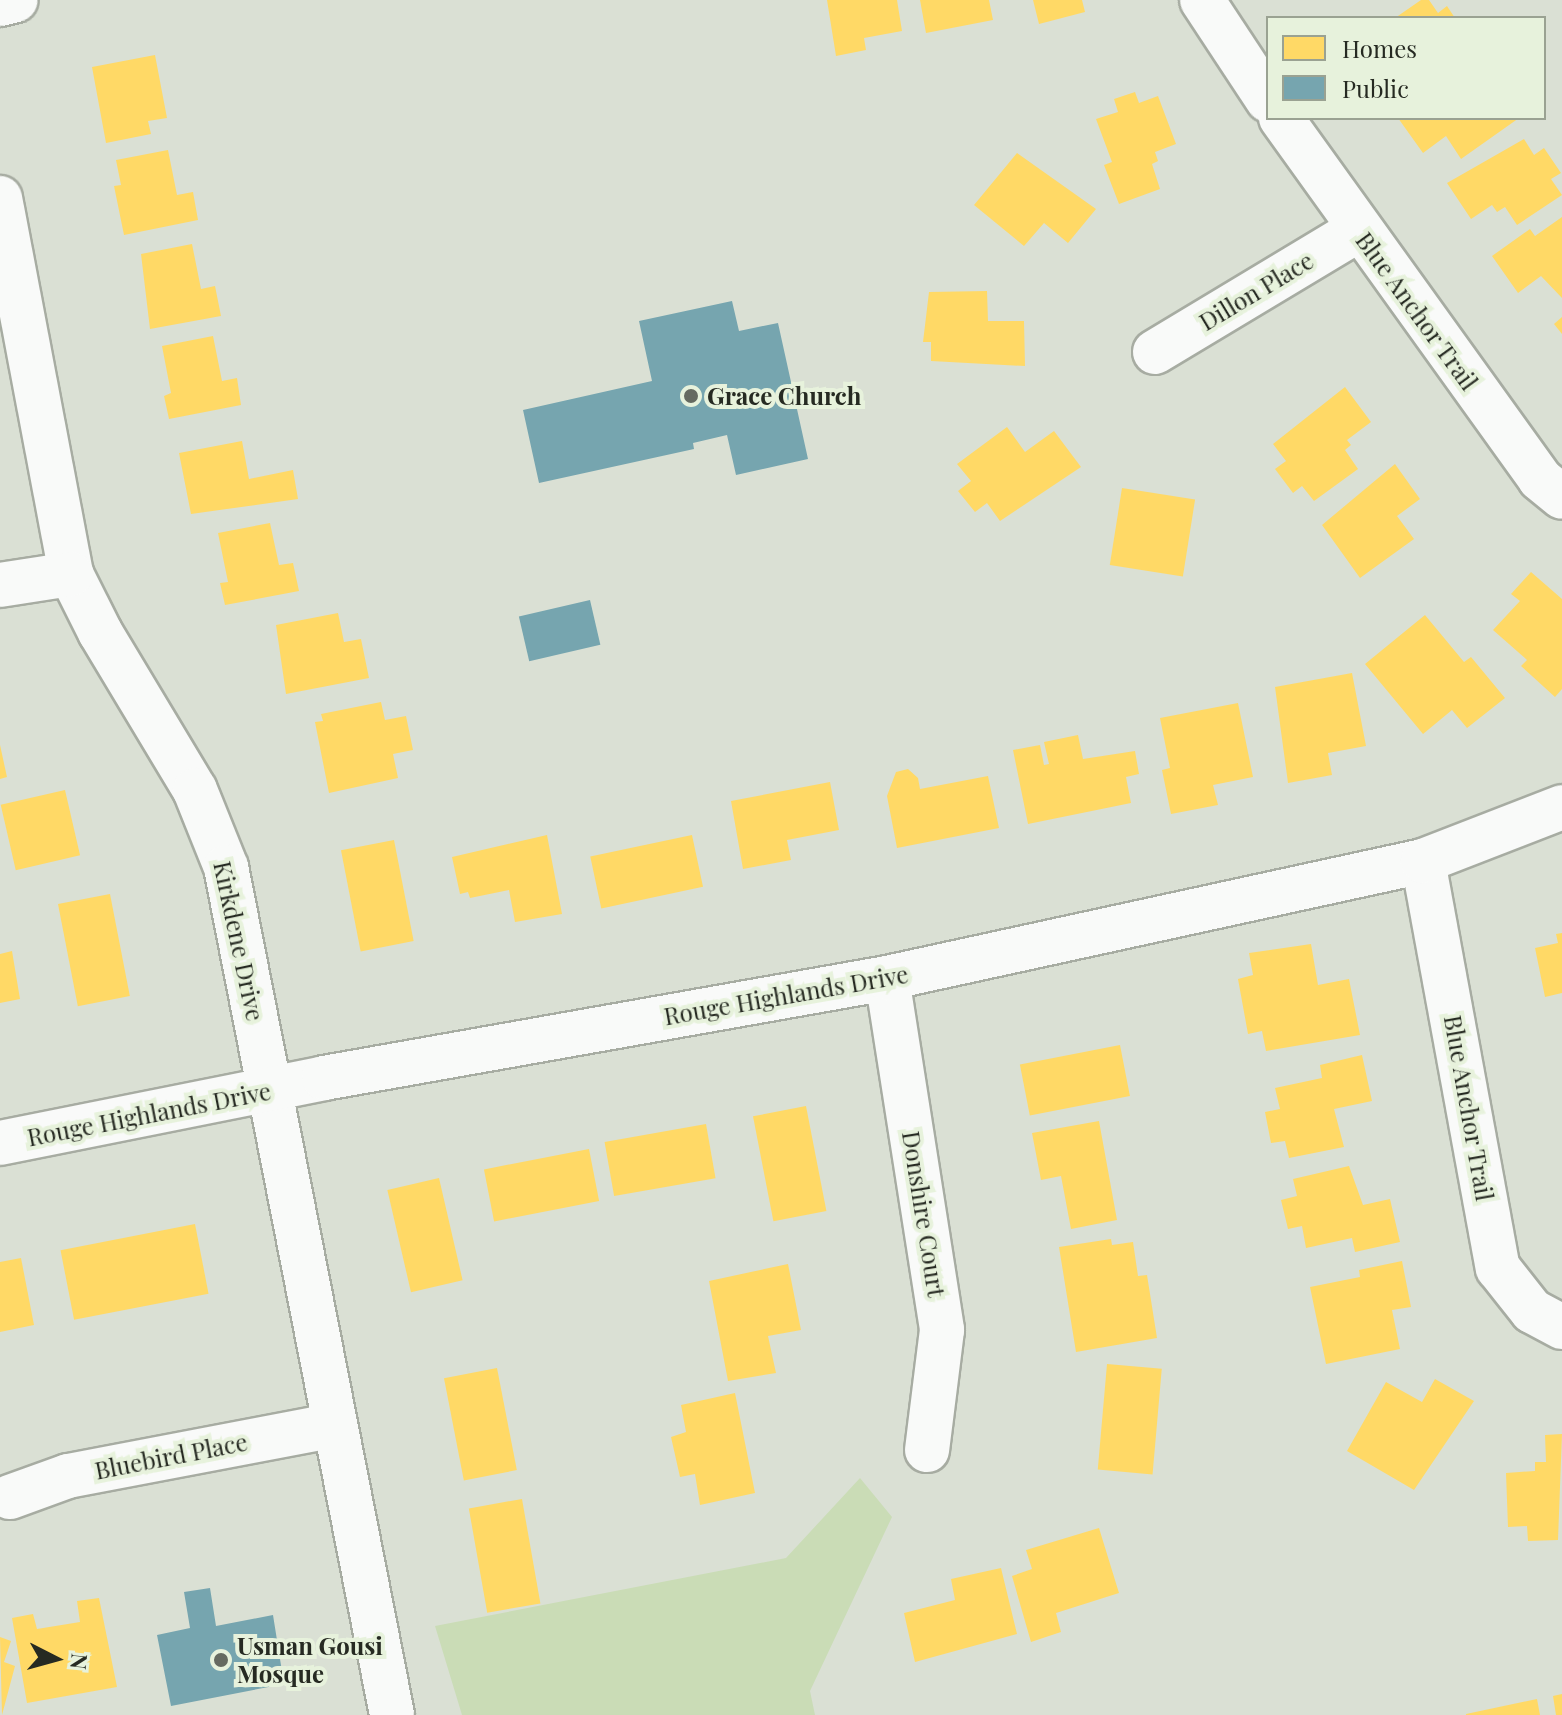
<!DOCTYPE html>
<style>
body{margin:0}
#map{position:relative;width:1562px;height:1715px;overflow:hidden;background:#dae0d4;font-family:"Playfair Display",serif}
div>[style]{position:absolute}
[style*='--x']{left:calc(var(--x)*1px);top:calc(var(--y)*1px);width:calc(var(--w)*1px);rotate:calc(var(--a)*1deg)}
.green>*{inset:0;background:#cadcb6}
.homes>*{inset:0;background:#ffd966;transform-origin:0 0}
.public>*{inset:0;background:#76a5af;transform-origin:0 0}
.roads{filter:drop-shadow(2px 0 #a7aca2) drop-shadow(-2px 0 #a7aca2) drop-shadow(0 2px #a7aca2) drop-shadow(0 -2px #a7aca2)}
.minor>*{height:44px;margin:-22px;padding:0 22px;transform-origin:22px;border-radius:22px;background:#f9faf9}
.dots>*{width:22px;height:22px;translate:-50% -50%;box-sizing:border-box;border:4px solid #e7f2dc;border-radius:50%}
span{translate:-50% -50%;white-space:nowrap;text-align:center;line-height:1.15;-webkit-text-stroke:8px #e7f2dc;paint-order:stroke}
.street-label{font-size:24px;color:#262a22}
.poi-label{font-size:24px;color:#262a22;font-weight:700}
.left{translate:0 -50%;text-align:left}
.legend{position:absolute;left:1266px;top:16px;width:280px;height:104px;box-sizing:border-box;background:#e7f2dc;border:2px solid #9aa292;margin:0;padding:10px 14px;list-style:none;font-size:24px;color:#262a22}
.legend li{display:flex;align-items:center;gap:16px;height:40px}
.legend b{width:40px;border:2px solid #9aa292}
.north{position:absolute;left:16px;top:1619px;width:80px;height:80px;-webkit-text-stroke:6px #e7f2dc;paint-order:stroke;rotate:96deg;font-size:22px;font-weight:700;line-height:32px;text-align:center;color:#262a22}
.north::after{content:'';display:block;margin:auto;width:28px;height:36px;background:#262a22;clip-path:polygon(50% 0,100% 100%,50% 72%,0 100%)}
</style>
<div id="map">
<div class="green">
<div style="clip-path:polygon(860px 1478px,892px 1517px,810px 1691px,815px 1715px,462px 1715px,435px 1626px,786px 1558px)"></div>
</div>
<div class="homes">
<div style="clip-path:polygon(827px 0,897px 0,902px 31px,864px 38px,866px 50px,836px 56px)"></div>
<div style="clip-path:polygon(920px 0,989px 0,993px 20px,926px 33px)"></div>
<div style="clip-path:polygon(1033px 0,1082px 0,1085px 12px,1039px 24px)"></div>
<div style="clip-path:polygon(1421px 0,1429px 0,1438px 13px,1447px 6px,1455px 18px,1395px 18px)"></div>
<div style="clip-path:polygon(155px 55px,167px 118px,148px 121px,151px 134px,106px 143px,92px 67px)"></div>
<div style="clip-path:polygon(1135px 92px,1139px 103px,1158px 96px,1176px 144px,1155px 152px,1158px 161px,1152px 164px,1160px 189px,1119px 204px,1104px 165px,1112px 162px,1096px 119px,1118px 112px,1114px 99px)"></div>
<div style="clip-path:polygon(1398px 118px,1519px 118px,1461px 159px,1446px 136px,1423px 153px)"></div>
<div style="clip-path:polygon(1524px 139px,1534px 155px,1544px 148px,1561px 173px,1551px 179px,1562px 195px,1517px 225px,1505px 207px,1497px 212px,1492px 205px,1471px 219px,1447px 183px)"></div>
<div style="clip-path:polygon(168px 150px,177px 195px,193px 192px,198px 220px,124px 235px,114px 186px,121px 185px,116px 160px)"></div>
<div style="clip-path:polygon(1017px 153px,1096px 209px,1068px 243px,1044px 223px,1024px 246px,974px 205px)"></div>
<div style="clip-path:polygon(1562px 217px,1562px 298px,1541px 276px,1518px 293px,1492px 256px,1530px 229px,1535px 236px)"></div>
<div style="clip-path:polygon(192px 244px,201px 289px,215px 286px,221px 316px,150px 329px,141px 254px)"></div>
<div style="clip-path:polygon(987px 291px,988px 321px,1024px 321px,1025px 366px,931px 361px,931px 342px,923px 342px,929px 292px)"></div>
<div style="clip-path:polygon(1562px 317px,1562px 334px,1554px 324px)"></div>
<div style="clip-path:polygon(213px 336px,222px 381px,237px 378px,241px 405px,169px 419px,164px 396px,171px 393px,162px 346px)"></div>
<div style="clip-path:polygon(1345px 387px,1371px 422px,1347px 440px,1351px 445px,1345px 450px,1358px 469px,1314px 501px,1302px 486px,1293px 493px,1275px 469px,1286px 461px,1273px 444px)"></div>
<div style="clip-path:polygon(1007px 427px,1025px 452px,1054px 431px,1081px 467px,1000px 521px,987px 503px,975px 512px,958px 491px,971px 481px,957px 464px)"></div>
<div style="clip-path:polygon(242px 441px,249px 479px,293px 470px,298px 499px,191px 514px,179px 453px)"></div>
<div style="clip-path:polygon(1395px 464px,1420px 499px,1397px 516px,1414px 539px,1360px 578px,1322px 525px)"></div>
<div style="left:1122px;top:488px;width:74px;height:78px;rotate:9deg"></div>
<div style="clip-path:polygon(270px 523px,279px 565px,293px 563px,299px 591px,225px 605px,220px 583px,228px 582px,218px 533px)"></div>
<div style="clip-path:polygon(1531px 572px,1562px 599px,1562px 689px,1555px 697px,1521px 666px,1527px 660px,1493px 630px,1520px 601px,1511px 594px)"></div>
<div style="clip-path:polygon(338px 613px,344px 642px,361px 639px,369px 678px,286px 694px,276px 625px)"></div>
<div style="clip-path:polygon(1425px 615px,1464px 662px,1471px 657px,1505px 698px,1467px 728px,1452px 710px,1423px 734px,1365px 664px)"></div>
<div style="clip-path:polygon(1352px 673px,1366px 746px,1328px 753px,1332px 775px,1288px 783px,1275px 687px)"></div>
<div style="clip-path:polygon(381px 702px,385px 720px,406px 716px,413px 750px,393px 754px,398px 778px,329px 793px,315px 722px,323px 721px,321px 714px)"></div>
<div style="clip-path:polygon(1238px 703px,1253px 777px,1213px 785px,1218px 805px,1171px 814px,1162px 770px,1170px 768px,1160px 718px)"></div>
<div style="clip-path:polygon(1078px 735px,1083px 759px,1135px 751px,1139px 774px,1126px 777px,1131px 803px,1028px 824px,1013px 750px,1040px 745px,1044px 765px,1049px 764px,1044px 742px)"></div>
<div style="clip-path:polygon(0 745px,7px 777px,0 779px)"></div>
<div style="clip-path:polygon(908px 769px,918px 778px,920px 789px,988px 776px,999px 828px,897px 848px,887px 796px,896px 772px)"></div>
<div style="clip-path:polygon(830px 782px,839px 830px,787px 840px,791px 860px,743px 869px,731px 801px)"></div>
<div style="left:65px;top:790px;width:67px;height:66px;rotate:77deg"></div>
<div style="clip-path:polygon(547px 835px,562px 914px,515px 922px,509px 890px,470px 898px,468px 892px,460px 894px,452px 857px)"></div>
<div style="left:692px;top:835px;width:53px;height:104px;rotate:78deg"></div>
<div style="left:394px;top:840px;width:103px;height:54px;rotate:79deg"></div>
<div style="left:110px;top:894px;width:104px;height:53px;rotate:79deg"></div>
<div style="clip-path:polygon(1562px 933px,1562px 993px,1545px 997px,1535px 948px,1558px 943px,1556px 934px)"></div>
<div style="clip-path:polygon(1311px 944px,1318px 985px,1349px 979px,1360px 1035px,1266px 1051px,1262px 1031px,1248px 1034px,1238px 979px,1253px 975px,1249px 953px)"></div>
<div style="clip-path:polygon(12px 951px,20px 999px,0 1003px,0 954px)"></div>
<div style="left:1120px;top:1045px;width:52px;height:102px;rotate:79deg"></div>
<div style="clip-path:polygon(1362px 1055px,1372px 1101px,1334px 1109px,1344px 1147px,1289px 1158px,1285px 1141px,1271px 1143px,1265px 1112px,1280px 1109px,1275px 1088px,1322px 1078px,1320px 1065px)"></div>
<div style="left:806px;top:1106px;width:107px;height:54px;rotate:79deg"></div>
<div style="clip-path:polygon(1099px 1121px,1117px 1220px,1071px 1229px,1061px 1176px,1041px 1180px,1032px 1133px)"></div>
<div style="left:706px;top:1124px;width:55px;height:103px;rotate:80deg"></div>
<div style="left:589px;top:1149px;width:53px;height:107px;rotate:79deg"></div>
<div style="clip-path:polygon(1349px 1166px,1363px 1205px,1390px 1199px,1400px 1242px,1355px 1252px,1352px 1238px,1306px 1248px,1302px 1226px,1288px 1229px,1281px 1200px,1297px 1196px,1293px 1179px)"></div>
<div style="left:439px;top:1178px;width:105px;height:53px;rotate:77deg"></div>
<div style="left:195px;top:1224px;width:71px;height:137px;rotate:79deg"></div>
<div style="clip-path:polygon(1111px 1239px,1112px 1245px,1133px 1242px,1138px 1276px,1147px 1275px,1157px 1338px,1076px 1352px,1059px 1247px)"></div>
<div style="clip-path:polygon(21px 1258px,34px 1325px,0 1332px,0 1262px)"></div>
<div style="clip-path:polygon(1402px 1261px,1411px 1307px,1392px 1310px,1400px 1349px,1326px 1364px,1310px 1287px,1360px 1277px,1359px 1270px)"></div>
<div style="clip-path:polygon(788px 1264px,801px 1330px,768px 1336px,776px 1373px,728px 1381px,709px 1281px)"></div>
<div style="left:1107px;top:1364px;width:55px;height:106px;rotate:5deg"></div>
<div style="left:497px;top:1368px;width:104px;height:54px;rotate:79deg"></div>
<div style="clip-path:polygon(1435px 1379px,1474px 1401px,1414px 1490px,1347px 1451px,1386px 1382px,1422px 1402px)"></div>
<div style="clip-path:polygon(735px 1393px,755px 1493px,700px 1505px,695px 1474px,680px 1477px,671px 1437px,686px 1432px,681px 1405px)"></div>
<div style="clip-path:polygon(1562px 1434px,1558px 1540px,1528px 1541px,1527px 1526px,1508px 1527px,1506px 1473px,1535px 1471px,1535px 1462px,1546px 1462px,1545px 1435px)"></div>
<div style="left:522px;top:1499px;width:106px;height:54px;rotate:80deg"></div>
<div style="clip-path:polygon(1099px 1528px,1119px 1593px,1056px 1613px,1061px 1632px,1031px 1642px,1012px 1576px,1032px 1569px,1026px 1550px)"></div>
<div style="clip-path:polygon(1001px 1568px,1017px 1634px,915px 1662px,904px 1613px,955px 1600px,951px 1579px)"></div>
<div style="clip-path:polygon(99px 1598px,117px 1687px,27px 1703px,12px 1618px,33px 1614px,37px 1629px,80px 1622px,77px 1601px)"></div>
<div style="clip-path:polygon(0 1637px,11px 1641px,4px 1662px,15px 1666px,2px 1715px)"></div>
<div style="clip-path:polygon(1562px 1694px,1562px 1715px,1556px 1715px,1553px 1696px)"></div>
<div style="clip-path:polygon(1537px 1699px,1540px 1715px,1466px 1715px,1466px 1714px)"></div>
</div>
<div class="public">
<div style="clip-path:polygon(732px 301px,739px 331px,778px 323px,808px 459px,736px 475px,727px 435px,693px 443px,694px 449px,539px 483px,523px 410px,652px 381px,639px 321px)"></div>
<div style="left:590px;top:600px;width:46px;height:73px;rotate:77deg"></div>
<div style="clip-path:polygon(210px 1588px,216px 1626px,273px 1615px,284px 1684px,171px 1706px,157px 1635px,190px 1628px,184px 1592px)"></div>
</div>
<div class="roads">
<div class="minor">
<div style="--x:1202;--y:0;--w:120;--a:56.6"></div>
<div style="--x:0;--y:4;--w:16;--a:-14"></div>
<div style="--x:1281;--y:118;--w:444;--a:54.3"></div>
<div style="--x:1540;--y:479;--w:28;--a:39"></div>
<div style="--x:0;--y:198;--w:383;--a:79.3"></div>
<div style="--x:71;--y:574;--w:65;--a:63.4"></div>
<div style="--x:100;--y:632;--w:184;--a:59"></div>
<div style="--x:195;--y:790;--w:83;--a:68.1"></div>
<div style="--x:226;--y:867;--w:864;--a:78.92"></div>
<div style="--x:1155;--y:352;--w:237;--a:-31"></div>
<div style="--x:0;--y:585;--w:72;--a:-8.8"></div>
<div style="--x:1423;--y:861;--w:414;--a:79.6"></div>
<div style="--x:1498;--y:1268;--w:55;--a:51.7"></div>
<div style="--x:1532;--y:1311;--w:34;--a:28"></div>
<div style="--x:887;--y:978;--w:356;--a:81.1"></div>
<div style="--x:942;--y:1330;--w:121;--a:97.1"></div>
<div style="--x:0;--y:1143;--w:330;--a:-11.3"></div>
<div style="--x:324;--y:1078;--w:572;--a:-10.07"></div>
<div style="--x:887;--y:978;--w:549;--a:-12.31"></div>
<div style="--x:1423;--y:861;--w:149;--a:-21.2"></div>
<div style="--x:10;--y:1497;--w:62;--a:-19.9"></div>
<div style="--x:68;--y:1476;--w:272;--a:-10.8"></div>
</div>
</div>
<div class="dots">
<div style="left:691px;top:396px;background:#656a60"></div>
<div style="left:221px;top:1660px;background:#656a60"></div>
</div>
<div class="street-label">
<span style="left:1256px;top:291px;rotate:-31deg">Dillon Place</span>
<span style="left:1417px;top:311px;rotate:54deg">Blue Anchor Trail</span>
<span style="left:239px;top:941px;rotate:78deg">Kirkdene Drive</span>
<span style="left:786px;top:995px;rotate:-10deg">Rouge Highlands Drive</span>
<span style="left:1469px;top:1108px;rotate:80deg">Blue Anchor Trail</span>
<span style="left:149px;top:1114px;rotate:-11deg">Rouge Highlands Drive</span>
<span style="left:924px;top:1214px;rotate:81deg">Donshire Court</span>
<span style="left:171px;top:1456px;rotate:-11deg">Bluebird Place</span>
</div>
<div class="poi-label">
<span class="left" style="left:707px;top:396px">Grace Church</span>
<span class="left" style="left:237px;top:1660px">Usman Gousi<br>Mosque</span>
</div>
<ul class="legend">
<li><b style="height:22px;background:#ffd966"></b>Homes</li>
<li><b style="height:22px;background:#76a5af"></b>Public</li>
</ul>
<div class="north">N</div>
</div>
